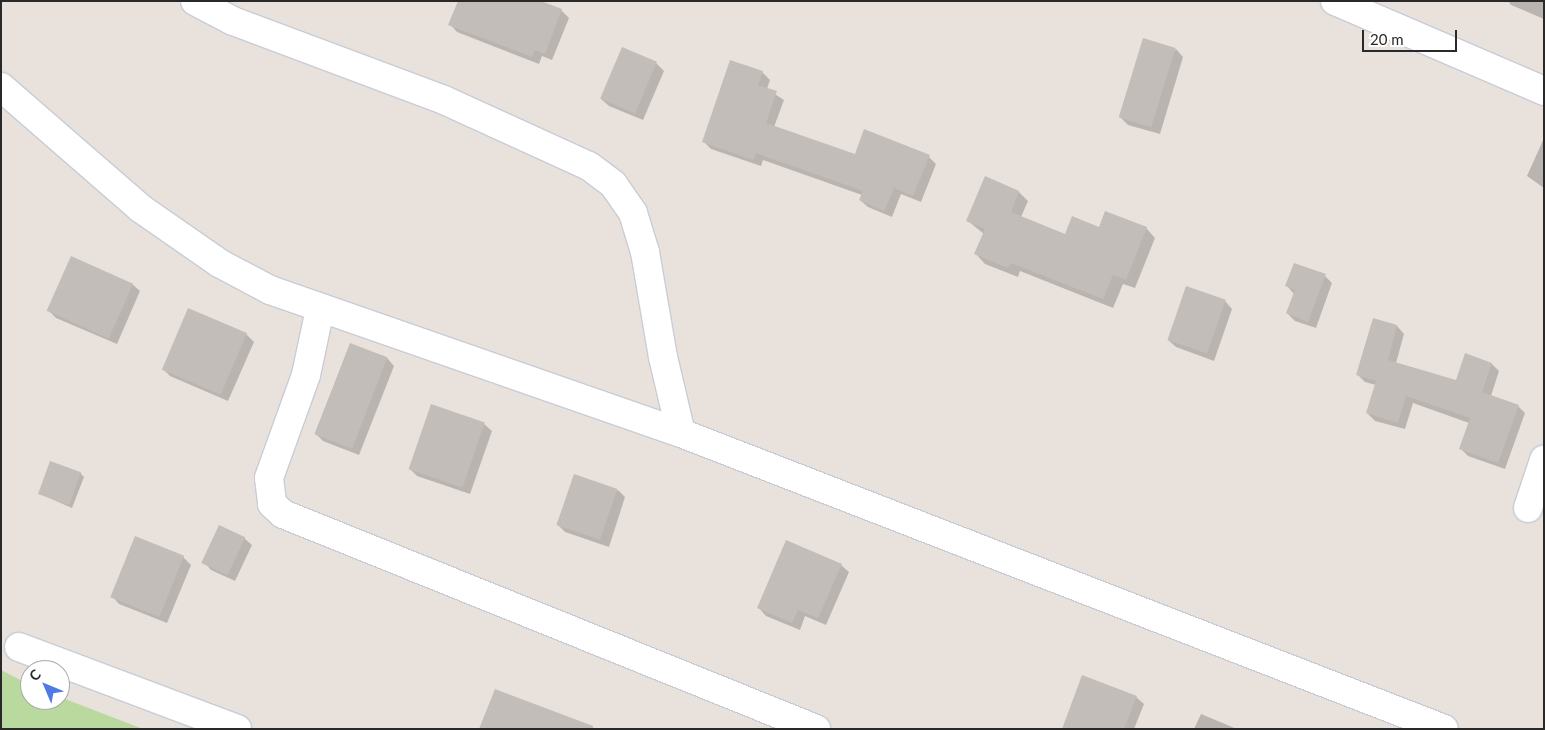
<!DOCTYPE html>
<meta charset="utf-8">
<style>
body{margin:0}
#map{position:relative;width:1545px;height:730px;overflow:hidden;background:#e9e2dc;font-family:Lato,sans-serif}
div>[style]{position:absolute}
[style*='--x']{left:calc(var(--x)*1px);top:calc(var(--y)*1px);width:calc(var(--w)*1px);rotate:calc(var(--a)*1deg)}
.green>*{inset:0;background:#b9d99f}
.shadow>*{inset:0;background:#0003}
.building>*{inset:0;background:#c2bdb8;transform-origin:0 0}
.roads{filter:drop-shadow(1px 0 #c8ccd5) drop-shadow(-1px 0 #c8ccd5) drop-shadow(0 1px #c8ccd5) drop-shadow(0 -1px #c8ccd5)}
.minor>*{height:28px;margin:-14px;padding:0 14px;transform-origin:14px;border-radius:14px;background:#fff}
span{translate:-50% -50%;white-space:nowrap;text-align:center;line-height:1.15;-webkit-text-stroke:5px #fff;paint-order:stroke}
.frame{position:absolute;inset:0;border:2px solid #292929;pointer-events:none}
.north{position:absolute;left:20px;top:660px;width:50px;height:50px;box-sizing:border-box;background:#fff;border:1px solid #a9a9a9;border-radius:50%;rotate:315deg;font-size:14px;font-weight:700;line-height:20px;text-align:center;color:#292929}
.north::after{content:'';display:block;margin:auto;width:18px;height:22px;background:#507ae3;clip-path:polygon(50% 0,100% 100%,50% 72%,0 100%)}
.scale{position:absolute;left:1362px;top:30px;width:95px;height:22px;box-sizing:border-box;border:2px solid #292929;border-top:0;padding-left:6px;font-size:15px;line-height:18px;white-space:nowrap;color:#292929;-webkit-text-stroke:4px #fff;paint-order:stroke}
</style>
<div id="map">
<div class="green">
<div style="clip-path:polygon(1px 670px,30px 685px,30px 700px,60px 700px,60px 697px,143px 729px,1px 729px)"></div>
</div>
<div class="shadow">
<div style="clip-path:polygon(1508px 1px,1544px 1px,1544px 19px,1511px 5px)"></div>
<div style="clip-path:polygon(561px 10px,569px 18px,552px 60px,542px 56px,539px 64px,457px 32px,450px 24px)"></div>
<div style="clip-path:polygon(1176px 49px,1183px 57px,1160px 134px,1128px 125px,1120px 117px)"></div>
<div style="clip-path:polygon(656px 63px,664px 71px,643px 120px,609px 106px,601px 99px)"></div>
<div style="clip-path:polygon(762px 72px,770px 80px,767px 89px,784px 100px,774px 127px,855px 156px,929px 157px,936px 164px,921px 202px,901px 194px,892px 217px,868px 207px,860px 200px,862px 195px,763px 160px,761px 166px,711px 149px,704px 142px)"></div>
<div style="clip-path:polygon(1544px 138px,1544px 188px,1527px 176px)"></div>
<div style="clip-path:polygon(1019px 192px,1028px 201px,1021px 217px,1065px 236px,1100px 228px,1146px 228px,1155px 238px,1135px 288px,1123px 284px,1113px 308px,1020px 271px,1018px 277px,985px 264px,976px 254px,984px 234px,968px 221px)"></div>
<div style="clip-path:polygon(1325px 276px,1332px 283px,1316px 328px,1295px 321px,1287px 313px,1294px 294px,1287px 286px)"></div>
<div style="clip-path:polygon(132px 284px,140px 291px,117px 344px,56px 318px,49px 311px)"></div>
<div style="clip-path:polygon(1225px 301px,1232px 309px,1214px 361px,1176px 347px,1168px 340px)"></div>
<div style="clip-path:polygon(1374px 320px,1397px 326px,1404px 334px,1396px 363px,1457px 381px,1466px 355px,1492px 364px,1499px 371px,1491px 396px,1518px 406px,1525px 413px,1505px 469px,1468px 456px,1460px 448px,1469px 423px,1413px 403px,1405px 429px,1375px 421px,1367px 413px,1376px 385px,1365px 382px,1358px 375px)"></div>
<div style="clip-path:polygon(246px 334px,254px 342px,228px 401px,170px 376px,163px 369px)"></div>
<div style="clip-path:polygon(350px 344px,387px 358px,394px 366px,359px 455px,323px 441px,315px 433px)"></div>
<div style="clip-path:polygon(484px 424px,492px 431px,470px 494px,417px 476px,410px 469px)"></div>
<div style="clip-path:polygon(80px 473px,84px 477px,72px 508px,40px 494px)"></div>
<div style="clip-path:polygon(618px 490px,625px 497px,609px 547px,565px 532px,558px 525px)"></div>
<div style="clip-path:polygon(244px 538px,252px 545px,235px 581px,211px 570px,204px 562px)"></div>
<div style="clip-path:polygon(183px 557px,191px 565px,167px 623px,119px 604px,112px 596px)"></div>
<div style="clip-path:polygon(841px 565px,849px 572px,826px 625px,805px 616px,800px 630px,766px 616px,759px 608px)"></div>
<div style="clip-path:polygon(1136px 697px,1144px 704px,1134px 729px,1063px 729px)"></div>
<div style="clip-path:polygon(1201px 714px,1237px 729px,1194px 729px)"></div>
</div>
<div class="building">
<div style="clip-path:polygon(458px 1px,541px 1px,562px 9px,545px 54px,535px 50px,532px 57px,448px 25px)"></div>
<div style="left:1143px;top:38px;width:34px;height:83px;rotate:17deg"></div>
<div style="left:622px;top:47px;width:38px;height:56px;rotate:23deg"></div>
<div style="clip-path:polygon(730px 60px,763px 71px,758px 85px,777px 91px,766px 123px,855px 154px,864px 129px,930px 155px,913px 196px,894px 188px,884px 211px,859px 200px,863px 191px,756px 153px,753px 160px,702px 142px)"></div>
<div style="clip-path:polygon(985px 176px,1019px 191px,1011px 212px,1065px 234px,1072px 216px,1099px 227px,1105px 211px,1147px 227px,1126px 280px,1113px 275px,1103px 299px,1011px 263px,1008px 268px,974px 254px,985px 229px,966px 221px)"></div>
<div style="left:71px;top:256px;width:68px;height:60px;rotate:24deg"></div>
<div style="clip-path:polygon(1294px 263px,1326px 274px,1308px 322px,1286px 313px,1295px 290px,1285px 286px)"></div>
<div style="left:1186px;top:286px;width:42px;height:57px;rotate:19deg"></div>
<div style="left:188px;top:308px;width:64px;height:67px;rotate:23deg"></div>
<div style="clip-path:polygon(1373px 318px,1397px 325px,1388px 360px,1456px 380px,1465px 353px,1492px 363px,1482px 392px,1519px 405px,1498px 463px,1459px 449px,1470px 418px,1406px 396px,1398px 423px,1366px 413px,1376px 381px,1356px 375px)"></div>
<div style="left:350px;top:343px;width:40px;height:98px;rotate:21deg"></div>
<div style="left:431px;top:404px;width:57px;height:69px;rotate:19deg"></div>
<div style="left:50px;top:461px;width:33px;height:35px;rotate:20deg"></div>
<div style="left:574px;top:474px;width:46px;height:54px;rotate:19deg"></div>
<div style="left:219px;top:525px;width:29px;height:42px;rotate:25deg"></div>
<div style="left:135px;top:536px;width:53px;height:66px;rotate:22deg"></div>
<div style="clip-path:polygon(786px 540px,842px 564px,818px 618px,798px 610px,792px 623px,757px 608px)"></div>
<div style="clip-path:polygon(1082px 675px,1137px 696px,1124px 729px,1062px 729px)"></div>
<div style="clip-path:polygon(495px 689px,593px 726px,593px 729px,479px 729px)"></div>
</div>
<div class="roads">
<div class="minor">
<div style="--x:195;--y:1;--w:43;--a:27.8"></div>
<div style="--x:233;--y:21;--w:225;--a:20.5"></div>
<div style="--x:444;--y:100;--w:159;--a:24.5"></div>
<div style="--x:589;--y:166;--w:30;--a:37"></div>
<div style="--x:613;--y:184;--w:35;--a:55"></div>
<div style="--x:633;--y:213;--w:41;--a:72.9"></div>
<div style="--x:645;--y:252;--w:107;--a:80.3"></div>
<div style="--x:663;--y:357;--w:78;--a:76.7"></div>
<div style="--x:1335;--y:1;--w:228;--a:23.3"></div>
<div style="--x:1;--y:87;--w:184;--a:41"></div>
<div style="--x:140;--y:208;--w:96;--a:34.8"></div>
<div style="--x:219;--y:263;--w:58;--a:27.9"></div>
<div style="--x:270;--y:290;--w:435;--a:19.2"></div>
<div style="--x:681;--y:433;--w:818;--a:21.2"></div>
<div style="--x:320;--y:309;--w:67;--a:102"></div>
<div style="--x:306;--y:375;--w:109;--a:109.8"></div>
<div style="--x:269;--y:478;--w:26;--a:83"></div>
<div style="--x:272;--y:504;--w:15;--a:42"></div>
<div style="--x:283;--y:514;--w:575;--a:21.97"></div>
<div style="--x:1528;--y:508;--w:51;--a:-71.6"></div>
<div style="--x:19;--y:647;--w:233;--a:20.6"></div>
</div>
</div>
<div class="frame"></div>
<div class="north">С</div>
<div class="scale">20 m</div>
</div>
